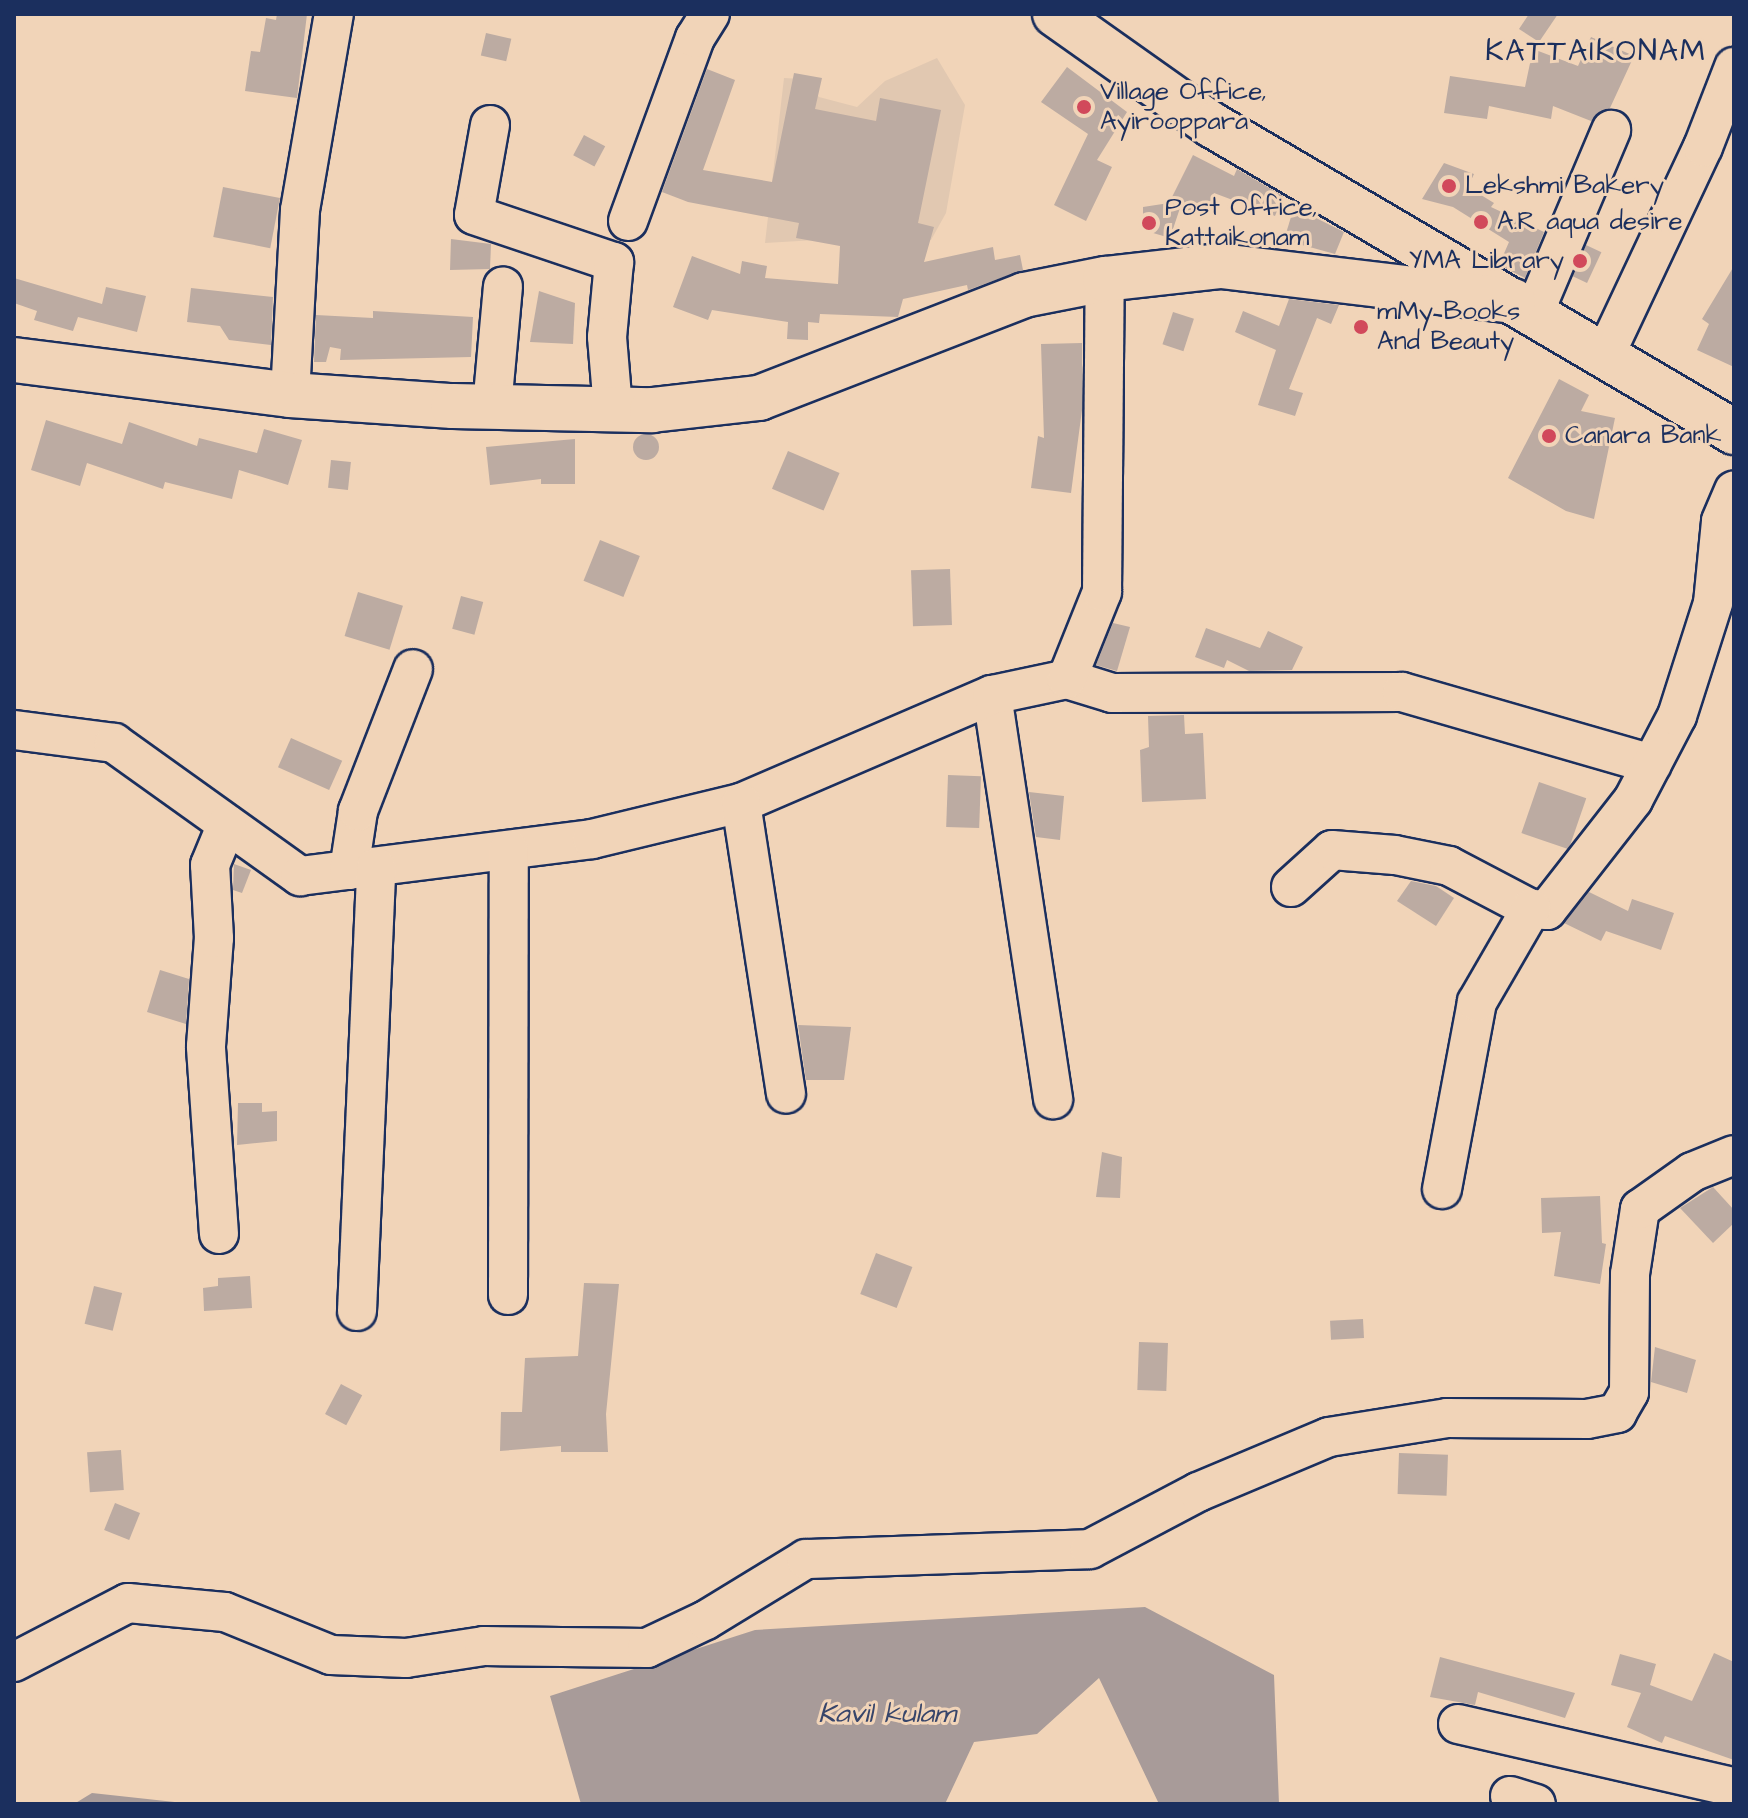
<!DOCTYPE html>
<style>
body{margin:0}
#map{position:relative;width:1748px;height:1818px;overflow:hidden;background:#f1d4b8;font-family:"Architects Daughter",sans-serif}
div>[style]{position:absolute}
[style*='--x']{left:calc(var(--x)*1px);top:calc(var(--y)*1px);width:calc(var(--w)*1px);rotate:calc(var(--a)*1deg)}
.built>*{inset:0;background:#e1c8b1}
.water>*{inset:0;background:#a89b99}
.building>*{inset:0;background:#bcaba2;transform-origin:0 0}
.round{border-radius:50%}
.roads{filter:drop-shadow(2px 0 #1b2f5e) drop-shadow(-2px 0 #1b2f5e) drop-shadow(0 2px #1b2f5e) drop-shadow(0 -2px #1b2f5e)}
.minor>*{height:38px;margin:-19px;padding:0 19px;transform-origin:19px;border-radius:19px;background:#f1d4b8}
.major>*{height:44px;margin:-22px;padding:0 22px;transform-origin:22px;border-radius:22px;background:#f1d4b8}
.dots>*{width:22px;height:22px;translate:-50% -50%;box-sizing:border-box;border:4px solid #f1d4b8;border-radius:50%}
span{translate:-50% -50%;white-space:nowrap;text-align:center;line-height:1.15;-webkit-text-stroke:6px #f1d4b8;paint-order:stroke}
.poi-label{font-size:26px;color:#1b2f5e}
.left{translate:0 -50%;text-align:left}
.right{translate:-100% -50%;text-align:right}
.water-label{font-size:28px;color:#37456a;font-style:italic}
.quarter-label{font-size:30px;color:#1b2f5e;letter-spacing:2px}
.frame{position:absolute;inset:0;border:16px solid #1b2f5e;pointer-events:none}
</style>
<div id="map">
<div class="built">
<div style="clip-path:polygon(937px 58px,965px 105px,946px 213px,931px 240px,850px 238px,765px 243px,784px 78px,802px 79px,819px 97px,857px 107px,885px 81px)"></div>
</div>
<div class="water">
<div style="clip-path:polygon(1145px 1607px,1274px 1675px,1279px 1804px,1159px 1804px,1099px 1678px,1037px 1734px,974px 1742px,945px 1804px,581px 1804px,550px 1696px,755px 1630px)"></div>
<div style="clip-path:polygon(92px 1793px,193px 1804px,74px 1804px)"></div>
</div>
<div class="building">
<div style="clip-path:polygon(277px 14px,307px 14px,297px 98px,245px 91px,251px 51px,260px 52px,266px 18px,276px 20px)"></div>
<div style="clip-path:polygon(1529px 14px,1558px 14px,1539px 42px,1519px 29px)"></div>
<div style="left:486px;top:33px;width:26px;height:23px;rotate:13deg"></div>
<div style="clip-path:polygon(1591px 37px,1634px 56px,1610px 108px,1591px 121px,1553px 106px,1551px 119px,1489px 106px,1487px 119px,1444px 113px,1450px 76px,1525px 87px,1533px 49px,1578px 66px)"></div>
<div style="clip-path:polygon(1067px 67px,1127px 112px,1097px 160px,1112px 167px,1086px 221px,1054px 205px,1088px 134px,1041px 102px)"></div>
<div style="clip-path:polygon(707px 69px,735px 80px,703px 170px,772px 182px,794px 73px,822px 78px,815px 109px,876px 121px,880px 98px,941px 110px,918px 223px,934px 227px,924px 262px,993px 247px,995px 260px,1020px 255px,1023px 270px,968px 290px,967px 285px,903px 299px,898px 317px,820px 314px,819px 323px,808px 322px,808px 340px,787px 339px,788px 322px,712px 310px,708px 320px,673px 307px,692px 256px,740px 274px,742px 261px,767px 266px,765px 278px,838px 284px,840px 246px,796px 238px,799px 223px,688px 202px,662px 192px)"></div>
<div style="left:584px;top:135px;width:24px;height:23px;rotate:28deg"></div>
<div style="clip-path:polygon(1193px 155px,1234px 176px,1237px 169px,1283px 196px,1275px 216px,1214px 193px,1204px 216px,1180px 208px,1170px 238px,1143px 230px,1143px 207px,1169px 203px)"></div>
<div style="clip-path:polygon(1444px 163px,1474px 174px,1468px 187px,1494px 203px,1491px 207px,1544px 232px,1525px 278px,1499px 265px,1509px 242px,1453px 207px,1422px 199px)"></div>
<div style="left:223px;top:187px;width:58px;height:51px;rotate:11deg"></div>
<div style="clip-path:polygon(1294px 207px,1344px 232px,1335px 254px,1284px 240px)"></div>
<div style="clip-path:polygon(451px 239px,491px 244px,490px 269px,450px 270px)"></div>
<div style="left:1586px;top:245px;width:17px;height:34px;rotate:25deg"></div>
<div style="clip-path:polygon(1734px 266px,1734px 367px,1697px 350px,1709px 324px,1702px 319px)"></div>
<div style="clip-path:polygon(14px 278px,102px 304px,106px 287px,146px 296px,137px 332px,78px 317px,73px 331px,34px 320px,37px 311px,14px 303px)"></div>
<div style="clip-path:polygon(191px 288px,273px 297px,271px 345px,229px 340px,220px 326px,187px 322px)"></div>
<div style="clip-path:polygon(539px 291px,575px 303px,573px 344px,530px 342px)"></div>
<div style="clip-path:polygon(1289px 299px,1339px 305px,1331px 324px,1317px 318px,1289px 389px,1303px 393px,1295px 416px,1258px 405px,1276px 350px,1235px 332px,1243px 311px,1279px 326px)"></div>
<div style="clip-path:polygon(373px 311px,473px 317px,471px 357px,340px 360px,341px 349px,330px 347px,326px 362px,314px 362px,316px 315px,373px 318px)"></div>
<div style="left:1173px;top:312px;width:22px;height:34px;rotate:18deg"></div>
<div style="clip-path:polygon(1082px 343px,1082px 410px,1071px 493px,1031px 488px,1038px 436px,1044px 438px,1041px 344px)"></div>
<div style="clip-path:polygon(1559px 379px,1589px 395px,1581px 411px,1615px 418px,1594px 519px,1566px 511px,1508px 478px)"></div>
<div style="clip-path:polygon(46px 420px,122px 444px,129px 422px,197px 446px,199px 438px,257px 453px,264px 429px,302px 440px,288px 485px,239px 470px,232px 499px,165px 482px,163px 489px,87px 463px,80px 486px,31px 470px)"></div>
<div class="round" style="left:633px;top:434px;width:26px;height:26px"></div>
<div style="clip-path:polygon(575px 439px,575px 484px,541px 484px,541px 479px,490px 485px,486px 447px)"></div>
<div style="left:788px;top:451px;width:56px;height:41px;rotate:23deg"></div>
<div style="left:331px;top:460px;width:20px;height:28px;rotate:6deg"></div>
<div style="left:600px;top:540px;width:43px;height:44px;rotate:22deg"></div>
<div style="left:950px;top:569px;width:56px;height:39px;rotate:88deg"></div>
<div style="left:358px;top:592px;width:47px;height:46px;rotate:17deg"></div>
<div style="left:461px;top:596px;width:23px;height:34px;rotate:15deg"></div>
<div style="clip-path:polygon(1113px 623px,1130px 627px,1117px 671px,1096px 665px)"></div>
<div style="clip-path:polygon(1206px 628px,1260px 648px,1268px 631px,1303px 647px,1292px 670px,1249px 671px,1227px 660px,1224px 668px,1195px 657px)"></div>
<div style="clip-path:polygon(1184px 715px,1185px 734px,1203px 733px,1206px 799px,1142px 802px,1140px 750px,1149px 747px,1148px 716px)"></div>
<div style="left:291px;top:738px;width:56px;height:32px;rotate:24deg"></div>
<div style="left:948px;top:775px;width:33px;height:52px;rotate:2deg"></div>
<div style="left:1539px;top:782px;width:50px;height:54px;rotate:19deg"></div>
<div style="clip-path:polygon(1029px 792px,1064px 796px,1060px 840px,1036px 837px)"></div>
<div style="clip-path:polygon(234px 864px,251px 870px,242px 893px,233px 890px)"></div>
<div style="clip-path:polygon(1411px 881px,1436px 886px,1454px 898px,1436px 926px,1397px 901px)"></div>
<div style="clip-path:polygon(1589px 892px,1628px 911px,1632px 899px,1674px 913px,1661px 950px,1606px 931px,1601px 941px,1564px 923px)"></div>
<div style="clip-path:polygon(160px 970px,189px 979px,186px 1024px,147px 1012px)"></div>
<div style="clip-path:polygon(798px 1025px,851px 1027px,844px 1080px,806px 1080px)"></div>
<div style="clip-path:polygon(238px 1103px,262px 1103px,262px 1112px,277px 1111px,277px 1141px,237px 1145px)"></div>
<div style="clip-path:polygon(1102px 1152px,1122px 1157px,1120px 1198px,1096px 1197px)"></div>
<div style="clip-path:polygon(1713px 1187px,1734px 1210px,1734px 1223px,1713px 1243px,1680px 1208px)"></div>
<div style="clip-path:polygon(1600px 1196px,1602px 1243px,1606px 1244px,1600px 1284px,1554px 1276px,1561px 1232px,1542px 1233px,1541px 1198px)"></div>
<div style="left:876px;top:1253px;width:39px;height:44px;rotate:21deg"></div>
<div style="clip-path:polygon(250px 1276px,252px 1308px,204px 1311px,203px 1288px,218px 1286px,218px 1278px)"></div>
<div style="clip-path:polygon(584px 1283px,619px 1284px,606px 1414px,608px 1452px,561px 1452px,561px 1446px,500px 1451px,501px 1412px,522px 1412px,525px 1358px,578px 1356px)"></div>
<div style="left:94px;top:1286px;width:29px;height:39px;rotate:14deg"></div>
<div style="left:1363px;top:1319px;width:19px;height:33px;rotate:87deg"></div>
<div style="left:1139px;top:1342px;width:29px;height:48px;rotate:2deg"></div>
<div style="clip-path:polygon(1655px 1347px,1696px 1360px,1687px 1393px,1651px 1382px)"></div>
<div style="left:341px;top:1384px;width:24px;height:34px;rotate:28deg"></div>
<div style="left:121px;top:1450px;width:40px;height:34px;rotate:86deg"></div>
<div style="left:1399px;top:1453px;width:49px;height:41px;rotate:2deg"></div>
<div style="left:115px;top:1503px;width:27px;height:29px;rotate:22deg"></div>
<div style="clip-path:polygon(1714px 1653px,1734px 1662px,1734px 1760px,1665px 1736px,1662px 1743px,1627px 1727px,1641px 1693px,1611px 1685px,1620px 1654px,1656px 1664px,1650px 1685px,1692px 1701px)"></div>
<div style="clip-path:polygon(1440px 1657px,1575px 1693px,1565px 1718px,1478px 1692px,1475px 1705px,1430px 1697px)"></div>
</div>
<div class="roads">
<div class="minor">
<div style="--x:490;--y:125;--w:91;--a:100.1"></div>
<div style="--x:474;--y:215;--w:148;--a:18.6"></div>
<div style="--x:614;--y:262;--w:75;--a:95.3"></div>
<div style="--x:607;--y:337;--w:72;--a:85.2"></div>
<div style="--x:628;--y:221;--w:195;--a:-69.9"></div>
<div style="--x:695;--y:38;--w:28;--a:-58"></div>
<div style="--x:1533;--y:315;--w:201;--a:-67.1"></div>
<div style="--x:1604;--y:357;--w:232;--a:-64.8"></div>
<div style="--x:1703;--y:147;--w:86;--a:-68.8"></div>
<div style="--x:290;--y:395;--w:185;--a:-86.9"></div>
<div style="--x:300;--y:210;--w:199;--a:-80.2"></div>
<div style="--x:492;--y:407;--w:121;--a:-84.8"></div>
<div style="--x:1067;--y:679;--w:47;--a:17.3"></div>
<div style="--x:1112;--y:693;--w:290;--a:-0.2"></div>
<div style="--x:1402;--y:692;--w:260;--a:16.1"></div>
<div style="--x:992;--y:695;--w:409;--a:81.4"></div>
<div style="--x:14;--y:730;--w:101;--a:7.4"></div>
<div style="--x:114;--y:743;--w:229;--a:35.6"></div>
<div style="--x:300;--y:876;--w:294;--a:-7.2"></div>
<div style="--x:592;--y:839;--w:153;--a:-13.6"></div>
<div style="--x:741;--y:803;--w:273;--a:-23.3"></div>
<div style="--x:992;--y:695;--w:77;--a:-12"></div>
<div style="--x:1067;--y:679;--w:94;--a:-68.1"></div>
<div style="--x:1102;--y:592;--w:313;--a:-89.5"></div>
<div style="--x:741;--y:803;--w:294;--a:81.2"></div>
<div style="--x:349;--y:870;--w:60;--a:-81.3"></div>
<div style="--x:358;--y:811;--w:152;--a:-68.8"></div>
<div style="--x:1291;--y:887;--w:55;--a:-42.1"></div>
<div style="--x:1332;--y:850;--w:63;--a:4.5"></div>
<div style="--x:1395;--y:855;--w:55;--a:11.5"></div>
<div style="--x:1449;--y:866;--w:93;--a:27.7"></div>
<div style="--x:1531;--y:909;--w:16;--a:4"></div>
<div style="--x:1547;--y:910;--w:140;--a:-52"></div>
<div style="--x:1633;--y:800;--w:95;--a:-62.4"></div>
<div style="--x:1677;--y:716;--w:119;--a:-72.3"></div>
<div style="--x:1713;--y:603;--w:82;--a:-84.4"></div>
<div style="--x:1721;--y:521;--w:33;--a:-67"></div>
<div style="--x:1442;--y:1189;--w:190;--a:-79.4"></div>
<div style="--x:1477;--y:1002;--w:108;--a:-59.9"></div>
<div style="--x:219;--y:1234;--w:188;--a:-94"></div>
<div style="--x:206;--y:1046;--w:108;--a:-85.8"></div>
<div style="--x:214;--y:938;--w:73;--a:-93.1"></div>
<div style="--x:210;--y:865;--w:44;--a:-67.5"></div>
<div style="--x:508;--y:1295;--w:445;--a:-89.9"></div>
<div style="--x:357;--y:1311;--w:444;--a:-87.5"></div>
<div style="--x:14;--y:1662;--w:128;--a:-27.4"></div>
<div style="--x:128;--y:1603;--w:97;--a:5.3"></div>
<div style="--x:225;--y:1612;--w:114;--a:22.1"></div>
<div style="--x:331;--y:1655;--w:75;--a:2.3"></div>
<div style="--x:406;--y:1658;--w:79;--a:-8.7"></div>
<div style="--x:484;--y:1646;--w:163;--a:0.7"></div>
<div style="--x:647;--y:1648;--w:65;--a:-25.4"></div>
<div style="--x:706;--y:1620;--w:117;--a:-31.4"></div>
<div style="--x:806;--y:1559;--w:284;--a:-2"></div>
<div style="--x:1090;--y:1549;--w:122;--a:-27.8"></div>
<div style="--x:1198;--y:1492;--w:142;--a:-22.8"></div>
<div style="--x:1329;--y:1437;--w:120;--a:-9.1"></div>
<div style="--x:1447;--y:1418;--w:140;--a:0.4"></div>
<div style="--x:1587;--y:1419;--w:31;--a:-11"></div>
<div style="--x:1617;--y:1413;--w:24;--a:-60"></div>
<div style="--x:1629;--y:1392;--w:118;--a:-89.5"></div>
<div style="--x:1630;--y:1274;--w:66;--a:-81.3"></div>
<div style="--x:1640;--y:1209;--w:64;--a:-35.4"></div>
<div style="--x:1692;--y:1172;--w:45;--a:-22"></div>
<div style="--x:1458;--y:1724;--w:283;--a:12.9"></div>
<div style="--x:1510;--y:1796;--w:27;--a:17"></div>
</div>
<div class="major">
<div style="--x:1055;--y:14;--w:192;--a:35.3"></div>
<div style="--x:1212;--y:125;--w:606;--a:30.46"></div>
<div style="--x:14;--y:360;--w:278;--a:7.2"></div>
<div style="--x:290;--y:395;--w:163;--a:3.9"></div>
<div style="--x:453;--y:406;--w:199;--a:1.2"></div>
<div style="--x:652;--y:410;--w:108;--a:-6.4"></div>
<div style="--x:759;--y:398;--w:284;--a:-21.2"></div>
<div style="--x:1024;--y:295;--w:83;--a:-11.2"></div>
<div style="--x:1105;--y:279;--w:117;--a:-6.4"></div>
<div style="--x:1221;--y:266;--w:294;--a:6.8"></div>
</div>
</div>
<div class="dots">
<div style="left:1084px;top:107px;background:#d1495b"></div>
<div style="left:1449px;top:186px;background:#d1495b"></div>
<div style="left:1481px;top:222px;background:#d1495b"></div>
<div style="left:1149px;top:223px;background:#d1495b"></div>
<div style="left:1580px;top:261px;background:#d1495b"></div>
<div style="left:1361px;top:327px;background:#d1495b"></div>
<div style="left:1549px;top:436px;background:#d1495b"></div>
</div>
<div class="poi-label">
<span class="left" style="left:1100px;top:107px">Village Office,<br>Ayirooppara</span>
<span class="left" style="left:1465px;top:186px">Lekshmi Bakery</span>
<span class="left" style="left:1165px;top:223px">Post Office,<br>Kattaikonam</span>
<span class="left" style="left:1497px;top:222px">A.R aqua desire</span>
<span class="right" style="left:1564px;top:261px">YMA Library</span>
<span class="left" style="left:1377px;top:327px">mMy Books<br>And Beauty</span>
<span class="left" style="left:1565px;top:436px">Canara Bank</span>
</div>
<div class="water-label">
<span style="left:887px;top:1714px">Kavil kulam</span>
</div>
<div class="quarter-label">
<span style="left:1596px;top:51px">KATTAIKONAM</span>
</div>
<div class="frame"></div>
</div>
